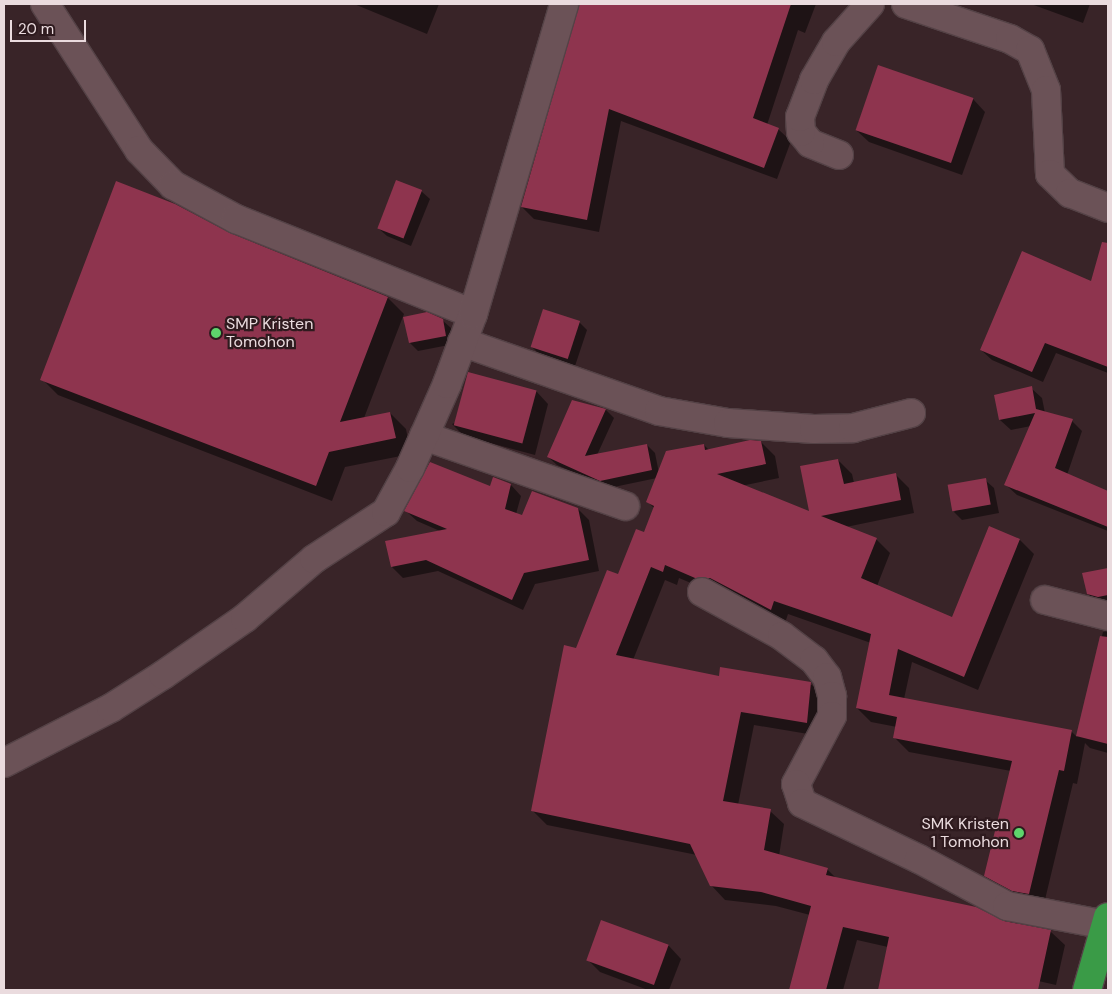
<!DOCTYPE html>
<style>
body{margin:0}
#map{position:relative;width:1112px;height:994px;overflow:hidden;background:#392428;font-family:"DM Sans",sans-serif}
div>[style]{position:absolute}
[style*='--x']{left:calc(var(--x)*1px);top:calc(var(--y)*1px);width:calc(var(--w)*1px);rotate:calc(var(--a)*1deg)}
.shadow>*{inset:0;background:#0007}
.building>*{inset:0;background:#8e344e;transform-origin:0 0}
.roads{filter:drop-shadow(1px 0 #544246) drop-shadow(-1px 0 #544246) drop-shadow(0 1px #544246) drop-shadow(0 -1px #544246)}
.street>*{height:28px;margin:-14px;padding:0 14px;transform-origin:14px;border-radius:14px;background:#6b5257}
.highway>*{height:28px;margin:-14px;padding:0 14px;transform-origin:14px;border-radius:14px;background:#3a9b47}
.dots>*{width:14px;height:14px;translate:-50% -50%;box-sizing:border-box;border:2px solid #2e1a1e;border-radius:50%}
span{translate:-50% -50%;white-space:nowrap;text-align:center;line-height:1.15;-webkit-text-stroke:4.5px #2e1a1e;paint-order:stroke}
.poi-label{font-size:16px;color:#eadbde}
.left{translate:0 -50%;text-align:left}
.right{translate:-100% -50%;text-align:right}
.frame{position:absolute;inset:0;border:5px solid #eadbde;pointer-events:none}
.scale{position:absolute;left:10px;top:20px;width:76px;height:22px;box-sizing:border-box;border:2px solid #eadbde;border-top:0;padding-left:6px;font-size:15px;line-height:18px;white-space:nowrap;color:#eadbde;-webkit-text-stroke:4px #2e1a1e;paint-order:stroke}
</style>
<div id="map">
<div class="shadow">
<div style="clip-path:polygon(354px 4px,439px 4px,427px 34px)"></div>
<div style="clip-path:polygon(579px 4px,816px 4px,805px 33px,798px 30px,767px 125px,778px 129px,791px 141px,777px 179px,621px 121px,599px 232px,534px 219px,522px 207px)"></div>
<div style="clip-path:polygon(1031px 4px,1090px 4px,1083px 23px)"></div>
<div style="clip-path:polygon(879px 67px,973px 99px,985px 112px,962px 175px,869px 142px,856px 130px)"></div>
<div style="clip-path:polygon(421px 191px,430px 199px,411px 246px,387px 236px,378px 228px)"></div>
<div style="clip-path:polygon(230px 235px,388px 298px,404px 314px,364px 418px,390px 413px,406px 429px,411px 454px,345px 467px,332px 501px,58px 395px,42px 379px)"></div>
<div style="clip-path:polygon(1103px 244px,1108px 246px,1108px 373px,1056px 353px,1043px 382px,992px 360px,981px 350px,1092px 282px)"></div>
<div style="clip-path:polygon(442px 320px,451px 328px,454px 344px,418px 351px,410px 343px)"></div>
<div style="clip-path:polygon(579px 322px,587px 330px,575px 366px,540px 355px,532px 347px)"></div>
<div style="clip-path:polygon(1031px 388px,1042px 398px,1045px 413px,1072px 421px,1082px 431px,1067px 475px,1108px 492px,1108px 531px,1017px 495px,1006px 485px,1031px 426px,1011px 430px,1000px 420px,996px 396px)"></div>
<div style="clip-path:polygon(536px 391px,548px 404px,535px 455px,464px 436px,452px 424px)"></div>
<div style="clip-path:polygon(573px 401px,606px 410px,614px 418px,597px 455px,647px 445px,655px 453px,659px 473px,704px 445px,709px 450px,761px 442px,775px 456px,779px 478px,741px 486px,811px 513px,838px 460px,852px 474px,854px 483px,895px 474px,909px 488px,914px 513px,846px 527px,876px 539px,890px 553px,877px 586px,953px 619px,990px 528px,1020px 540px,1034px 554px,978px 690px,912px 662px,904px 699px,1071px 731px,1077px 737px,1103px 632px,1108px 631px,1108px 753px,1090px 748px,1085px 743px,1077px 784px,1073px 783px,1043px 908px,999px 890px,985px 876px,1011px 771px,909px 752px,895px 738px,897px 727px,871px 722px,857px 708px,871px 643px,788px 614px,785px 623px,679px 578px,677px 585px,665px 580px,633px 660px,720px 677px,721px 668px,812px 685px,826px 699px,820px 736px,754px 725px,738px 805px,770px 811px,784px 824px,779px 856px,827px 869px,837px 879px,1051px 932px,1065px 945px,1056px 985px,1034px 980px,1032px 990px,879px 990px,888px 947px,857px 940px,843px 990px,790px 990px,810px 915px,776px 906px,725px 900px,711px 885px,697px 855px,547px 825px,533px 811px,577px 649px,644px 534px,655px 509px,648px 502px,657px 478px,609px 488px,557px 465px,548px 457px)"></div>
<div style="clip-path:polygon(985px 480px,994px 488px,999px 513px,962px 520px,954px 512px)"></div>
<div style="clip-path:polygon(511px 485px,521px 496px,516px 514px,522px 516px,578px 509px,589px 520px,599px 571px,535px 584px,523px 610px,438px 571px,403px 578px,392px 567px,440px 531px,417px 521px,406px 511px)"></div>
<div style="clip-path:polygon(1108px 569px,1108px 605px,1096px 602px,1088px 594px,1084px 574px)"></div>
<div style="clip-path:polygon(602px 922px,669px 946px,681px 959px,669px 990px,648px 990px,600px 972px,588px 960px)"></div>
</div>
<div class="building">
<div style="clip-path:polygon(579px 4px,791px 4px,753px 118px,779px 128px,764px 168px,609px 109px,587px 220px,521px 207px)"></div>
<div style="left:878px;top:65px;width:101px;height:69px;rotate:19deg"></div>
<div style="left:396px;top:180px;width:28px;height:52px;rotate:21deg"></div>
<div style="clip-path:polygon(116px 181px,175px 204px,230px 233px,388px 297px,340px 422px,390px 412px,396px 438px,329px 452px,316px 486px,40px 380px)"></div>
<div style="clip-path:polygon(1102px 242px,1108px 243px,1108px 367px,1045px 343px,1032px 372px,980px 350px,1022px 251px,1091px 281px)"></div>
<div style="left:543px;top:309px;width:39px;height:40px;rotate:18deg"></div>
<div style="clip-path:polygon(427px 312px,443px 319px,446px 336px,409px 343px,403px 317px)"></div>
<div style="left:468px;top:372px;width:71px;height:55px;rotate:15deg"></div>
<div style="clip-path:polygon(1032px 386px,1036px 409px,1073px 419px,1055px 468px,1108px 491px,1108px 527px,1004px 485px,1035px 413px,999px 420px,994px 395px)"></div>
<div style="clip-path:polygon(572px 400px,606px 409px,585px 456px,647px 444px,652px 470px,600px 481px,547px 457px)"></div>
<div style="clip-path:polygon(750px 440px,761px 441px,766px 464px,717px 474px,809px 511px,800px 466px,838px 459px,844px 484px,896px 473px,901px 500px,821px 516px,877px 538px,861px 578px,952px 617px,989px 526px,1020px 539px,964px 677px,898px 649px,889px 695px,1072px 730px,1064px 771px,1059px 770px,1029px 894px,1012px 891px,984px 876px,1012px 761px,893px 738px,897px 717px,856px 708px,871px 634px,774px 601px,771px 610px,710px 578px,695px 578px,665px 565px,663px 572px,651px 567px,616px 655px,719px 676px,720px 667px,811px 682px,807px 723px,741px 712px,723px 801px,771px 809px,764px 850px,828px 868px,826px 875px,976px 907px,1004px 921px,1051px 930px,1038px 990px,878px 990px,889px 937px,843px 927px,826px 990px,789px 990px,811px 906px,761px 892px,710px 886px,690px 844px,531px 811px,564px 645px,576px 648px,607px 570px,618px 574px,636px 529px,644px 532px,654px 506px,646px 502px,666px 451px,704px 444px,705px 450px)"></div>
<div style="clip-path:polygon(430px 462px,490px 486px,493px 477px,511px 484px,505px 509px,522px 515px,532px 491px,578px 508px,589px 560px,524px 573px,512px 600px,426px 560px,391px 567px,385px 541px,447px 529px,404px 511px)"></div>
<div style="left:986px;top:478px;width:27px;height:39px;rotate:80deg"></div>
<div style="clip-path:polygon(1108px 568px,1108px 595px,1098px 597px,1087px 594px,1082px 573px)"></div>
<div style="clip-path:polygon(1100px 636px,1108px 637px,1108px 744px,1076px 736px)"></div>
<div style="left:601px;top:920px;width:72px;height:43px;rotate:20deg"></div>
</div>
<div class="roads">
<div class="street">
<div style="--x:45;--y:4;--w:174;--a:57.2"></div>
<div style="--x:139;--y:150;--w:49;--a:45.8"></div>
<div style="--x:173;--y:185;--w:72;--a:28.4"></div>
<div style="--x:236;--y:219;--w:255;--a:21.8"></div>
<div style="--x:906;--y:4;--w:110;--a:18.6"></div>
<div style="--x:1010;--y:39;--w:23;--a:29"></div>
<div style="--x:1030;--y:50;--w:43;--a:68.2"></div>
<div style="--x:1046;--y:90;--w:84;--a:87.3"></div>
<div style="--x:1050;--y:174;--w:28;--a:44"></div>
<div style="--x:1070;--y:193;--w:41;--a:21.5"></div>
<div style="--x:839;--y:155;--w:31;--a:-158"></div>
<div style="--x:810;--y:143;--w:14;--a:-129"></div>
<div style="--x:801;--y:132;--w:15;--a:-94"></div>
<div style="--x:800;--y:117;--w:40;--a:-69"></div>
<div style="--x:814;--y:80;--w:44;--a:-59.9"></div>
<div style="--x:836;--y:42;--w:51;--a:-48.2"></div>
<div style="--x:462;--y:342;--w:209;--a:19.3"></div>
<div style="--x:659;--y:411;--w:70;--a:9.9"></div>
<div style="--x:728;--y:423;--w:86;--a:4"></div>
<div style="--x:814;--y:429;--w:39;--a:-1"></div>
<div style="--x:853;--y:428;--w:60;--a:-14.5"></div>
<div style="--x:424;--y:436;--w:213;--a:19.2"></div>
<div style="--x:702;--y:592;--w:91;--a:28.8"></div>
<div style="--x:782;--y:636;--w:40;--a:37"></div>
<div style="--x:814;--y:660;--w:21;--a:53"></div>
<div style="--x:827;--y:677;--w:20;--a:75"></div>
<div style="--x:832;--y:696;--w:20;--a:90"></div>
<div style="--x:832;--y:716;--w:77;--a:117.9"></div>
<div style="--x:796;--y:784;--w:20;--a:72"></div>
<div style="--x:802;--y:803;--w:130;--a:25.6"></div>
<div style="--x:919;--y:859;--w:100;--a:28.1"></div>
<div style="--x:1007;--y:906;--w:101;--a:10.9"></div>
<div style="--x:1045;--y:600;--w:65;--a:14.3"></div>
<div style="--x:4;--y:763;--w:120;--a:-27.2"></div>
<div style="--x:111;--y:708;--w:62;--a:-32.4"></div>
<div style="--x:163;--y:675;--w:100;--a:-34.8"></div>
<div style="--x:245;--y:618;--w:91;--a:-40.5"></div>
<div style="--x:314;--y:559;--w:86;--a:-33.1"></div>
<div style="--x:386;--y:512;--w:50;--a:-61.4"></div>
<div style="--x:410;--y:468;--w:92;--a:-66.2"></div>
<div style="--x:447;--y:384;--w:75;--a:-69.6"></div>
<div style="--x:473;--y:314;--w:323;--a:-73.6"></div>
</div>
<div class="highway">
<div style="--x:1087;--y:990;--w:76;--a:-74"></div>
</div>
</div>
<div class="dots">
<div style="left:216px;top:333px;background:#5ed56c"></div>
<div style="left:1019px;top:833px;background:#5ed56c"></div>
</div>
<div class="poi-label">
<span class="left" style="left:226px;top:333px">SMP Kristen<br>Tomohon</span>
<span class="right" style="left:1009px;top:833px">SMK Kristen<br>1 Tomohon</span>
</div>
<div class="frame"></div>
<div class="scale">20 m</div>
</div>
